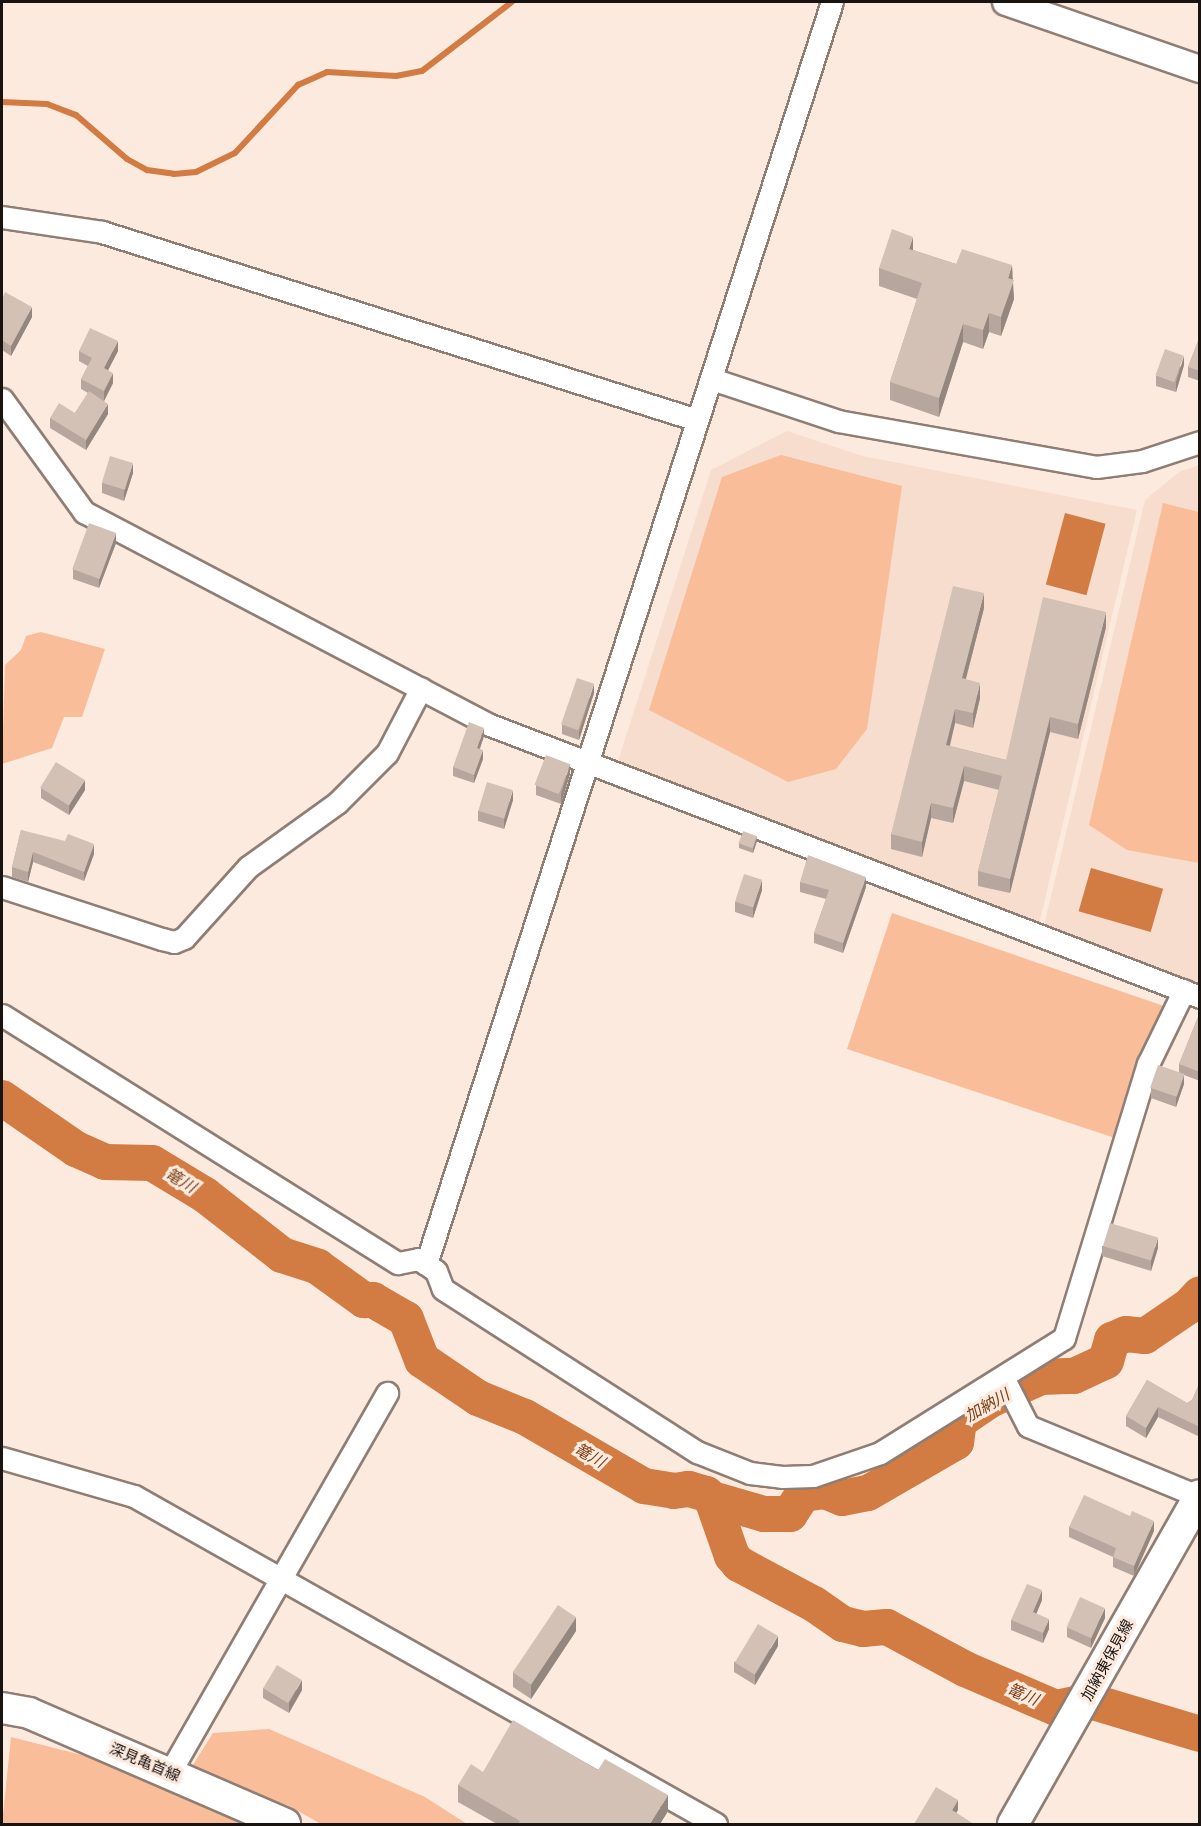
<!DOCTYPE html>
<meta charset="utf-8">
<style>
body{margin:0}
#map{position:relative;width:1201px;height:1826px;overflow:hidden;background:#fdeadf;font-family:Quicksand,"Noto Sans JP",sans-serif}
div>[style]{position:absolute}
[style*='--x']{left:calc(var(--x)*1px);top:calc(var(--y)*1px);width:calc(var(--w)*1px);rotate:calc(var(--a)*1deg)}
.built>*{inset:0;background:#f7ddcd}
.green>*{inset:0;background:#f9bd99}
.water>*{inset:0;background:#d27b42;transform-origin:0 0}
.stream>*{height:6px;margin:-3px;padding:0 3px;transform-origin:3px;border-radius:3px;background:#d27b42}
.river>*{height:36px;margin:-18px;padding:0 18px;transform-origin:18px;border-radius:18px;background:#d27b42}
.roads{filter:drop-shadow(2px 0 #8f7e74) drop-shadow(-2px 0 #8f7e74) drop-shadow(0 2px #8f7e74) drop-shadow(0 -2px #8f7e74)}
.minor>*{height:21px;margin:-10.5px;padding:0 10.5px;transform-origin:10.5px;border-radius:10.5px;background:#fff}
.tertiary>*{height:26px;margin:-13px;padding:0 13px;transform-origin:13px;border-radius:13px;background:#fff}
.secondary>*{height:30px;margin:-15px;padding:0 15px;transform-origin:15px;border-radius:15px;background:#fff}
.wall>*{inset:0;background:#b6a69d}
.shaded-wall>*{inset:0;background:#94877f}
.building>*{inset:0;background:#d4c1b6;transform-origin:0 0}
span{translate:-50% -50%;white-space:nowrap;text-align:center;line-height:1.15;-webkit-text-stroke:6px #fdeadf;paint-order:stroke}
.street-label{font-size:15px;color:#1a1410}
.water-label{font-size:16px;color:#794016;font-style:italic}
.frame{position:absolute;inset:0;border:3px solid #1a1410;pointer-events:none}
</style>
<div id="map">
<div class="built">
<div style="clip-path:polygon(787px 431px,863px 456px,1137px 510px,1038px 929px,618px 761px,711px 470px)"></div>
<div style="clip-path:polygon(1199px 465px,1199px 994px,1043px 930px,1145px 500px,1179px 472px)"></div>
</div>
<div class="green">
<div style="clip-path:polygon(781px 455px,902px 486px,867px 729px,836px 769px,788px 782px,649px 710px,722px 477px)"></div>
<div style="clip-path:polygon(1163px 503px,1199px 512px,1199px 863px,1127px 850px,1089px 825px)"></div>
<div style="clip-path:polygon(41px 632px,105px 649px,82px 717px,64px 717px,52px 748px,2px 764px,5px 665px,21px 650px,26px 636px)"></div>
<div style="clip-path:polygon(892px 913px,1164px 1006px,1138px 1065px,1118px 1139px,847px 1049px)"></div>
<div style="clip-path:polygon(269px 1729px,425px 1797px,467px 1824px,321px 1824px,289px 1806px,191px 1768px,213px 1733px)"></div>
<div style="clip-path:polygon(11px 1737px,137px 1769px,243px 1824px,2px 1824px)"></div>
</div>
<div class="water">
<div style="left:1065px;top:513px;width:42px;height:74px;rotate:15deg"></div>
<div style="left:1091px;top:868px;width:75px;height:45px;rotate:16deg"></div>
</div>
<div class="stream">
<div style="--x:2;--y:102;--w:45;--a:2.5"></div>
<div style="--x:47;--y:104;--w:31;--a:21"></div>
<div style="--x:76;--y:115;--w:67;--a:40.8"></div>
<div style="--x:127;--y:159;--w:23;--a:29"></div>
<div style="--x:147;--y:170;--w:27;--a:8"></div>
<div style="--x:174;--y:174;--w:22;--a:-5"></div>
<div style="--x:196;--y:172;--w:43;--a:-26"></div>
<div style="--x:235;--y:153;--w:93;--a:-47.2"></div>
<div style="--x:298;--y:85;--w:32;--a:-24"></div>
<div style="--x:327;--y:72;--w:69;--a:3.3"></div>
<div style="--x:396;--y:76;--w:26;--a:-11"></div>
<div style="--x:422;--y:71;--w:113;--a:-37.5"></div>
</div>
<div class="river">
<div style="--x:2;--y:1098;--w:90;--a:34.6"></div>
<div style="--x:76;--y:1149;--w:32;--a:24"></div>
<div style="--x:105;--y:1162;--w:47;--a:1.2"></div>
<div style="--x:152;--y:1163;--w:62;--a:31.1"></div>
<div style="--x:205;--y:1195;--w:98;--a:37.9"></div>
<div style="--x:282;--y:1255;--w:38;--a:18"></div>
<div style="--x:318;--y:1267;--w:57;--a:35.7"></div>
<div style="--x:364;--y:1300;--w:9;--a:0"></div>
<div style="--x:373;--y:1300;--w:38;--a:30"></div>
<div style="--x:406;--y:1319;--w:44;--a:68.7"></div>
<div style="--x:422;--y:1360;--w:68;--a:34.2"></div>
<div style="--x:478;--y:1398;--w:51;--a:22"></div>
<div style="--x:525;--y:1417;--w:138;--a:30.1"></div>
<div style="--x:644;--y:1486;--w:30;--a:9"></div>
<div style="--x:674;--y:1491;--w:15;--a:-8"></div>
<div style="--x:689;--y:1489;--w:18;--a:16"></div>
<div style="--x:706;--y:1494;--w:8;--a:40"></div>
<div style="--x:712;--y:1499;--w:60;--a:70.7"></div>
<div style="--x:732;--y:1556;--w:11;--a:49"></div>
<div style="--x:739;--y:1564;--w:85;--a:28.1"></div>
<div style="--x:814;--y:1604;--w:35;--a:35"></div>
<div style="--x:843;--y:1624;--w:21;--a:14"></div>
<div style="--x:863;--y:1629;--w:24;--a:-5"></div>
<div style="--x:887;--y:1627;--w:89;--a:28.3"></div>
<div style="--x:965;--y:1669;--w:99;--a:23.2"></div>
<div style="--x:1056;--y:1708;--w:35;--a:-12"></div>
<div style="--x:1090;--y:1701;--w:115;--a:16.7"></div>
<div style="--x:712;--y:1499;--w:54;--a:16.1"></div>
<div style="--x:764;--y:1514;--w:26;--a:0"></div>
<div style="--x:790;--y:1514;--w:24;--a:-57"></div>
<div style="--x:803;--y:1494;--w:22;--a:-8"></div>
<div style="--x:825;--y:1491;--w:18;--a:22"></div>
<div style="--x:842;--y:1498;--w:26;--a:-11"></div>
<div style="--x:868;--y:1493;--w:102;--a:-30.1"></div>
<div style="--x:956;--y:1442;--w:21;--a:-82"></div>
<div style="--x:959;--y:1421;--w:40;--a:-34"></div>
<div style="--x:992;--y:1399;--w:54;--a:-24.2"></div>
<div style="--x:1041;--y:1377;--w:33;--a:-2"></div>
<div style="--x:1074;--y:1376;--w:35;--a:-25"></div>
<div style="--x:1106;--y:1361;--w:22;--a:-74"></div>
<div style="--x:1112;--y:1340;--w:15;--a:-23"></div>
<div style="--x:1126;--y:1334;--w:19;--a:6"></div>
<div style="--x:1145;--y:1336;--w:53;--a:-34.3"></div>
<div style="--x:1189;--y:1306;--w:16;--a:-47"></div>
</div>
<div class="roads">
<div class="minor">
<div style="--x:2;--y:217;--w:101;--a:8.5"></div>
<div style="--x:102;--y:232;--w:624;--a:17.53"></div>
<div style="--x:712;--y:379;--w:133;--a:18.4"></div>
<div style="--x:838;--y:421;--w:262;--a:10.1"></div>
<div style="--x:1096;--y:467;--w:46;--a:-7.4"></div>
<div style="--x:1142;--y:461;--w:61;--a:-18.1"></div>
<div style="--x:2;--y:399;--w:140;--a:54"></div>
<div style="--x:84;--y:512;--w:458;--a:27.7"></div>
<div style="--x:490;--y:725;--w:760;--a:20.96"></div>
<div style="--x:2;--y:887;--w:168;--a:18"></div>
<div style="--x:162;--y:939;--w:12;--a:14"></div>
<div style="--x:174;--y:942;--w:11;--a:-22"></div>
<div style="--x:184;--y:938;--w:96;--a:-48"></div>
<div style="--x:248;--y:867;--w:110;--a:-35.7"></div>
<div style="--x:337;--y:803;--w:71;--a:-45"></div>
<div style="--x:387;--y:753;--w:73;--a:-62.4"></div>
<div style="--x:2;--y:1015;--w:467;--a:32.1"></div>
<div style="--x:398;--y:1263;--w:20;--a:-11"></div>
<div style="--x:418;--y:1259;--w:9;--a:32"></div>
<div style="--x:426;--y:1264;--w:12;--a:35"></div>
<div style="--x:436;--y:1271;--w:19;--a:69"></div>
<div style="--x:443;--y:1289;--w:302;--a:32.7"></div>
<div style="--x:697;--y:1452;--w:57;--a:21.6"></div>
<div style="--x:750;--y:1473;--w:32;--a:7"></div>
<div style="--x:782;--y:1477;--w:31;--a:-2"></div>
<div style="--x:813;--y:1476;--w:71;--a:-18.9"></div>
<div style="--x:880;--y:1453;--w:217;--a:-32"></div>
<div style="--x:1064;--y:1338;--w:287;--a:-73"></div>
<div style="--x:1148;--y:1064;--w:82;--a:-64.1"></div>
<div style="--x:426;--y:1264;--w:1326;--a:-72.17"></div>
<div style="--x:1003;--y:1377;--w:55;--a:63"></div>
<div style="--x:1028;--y:1426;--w:186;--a:22.4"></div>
<div style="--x:2;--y:1458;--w:137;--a:16.1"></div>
<div style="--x:134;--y:1496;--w:668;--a:29.4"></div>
<div style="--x:170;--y:1772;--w:437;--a:-60.2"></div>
</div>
<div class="tertiary">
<div style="--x:1006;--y:2;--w:205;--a:19.1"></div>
</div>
<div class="secondary">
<div style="--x:2;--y:1708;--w:27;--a:10"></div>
<div style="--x:29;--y:1713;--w:279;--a:23.4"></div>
<div style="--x:1013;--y:1824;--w:378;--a:-60.4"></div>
</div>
</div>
<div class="wall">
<div style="clip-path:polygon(913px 250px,956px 264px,1012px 280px,1014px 299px,1001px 336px,989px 332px,983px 349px,963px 342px,939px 417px,890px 400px,890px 382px,917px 299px,879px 286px,879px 268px)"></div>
<div style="clip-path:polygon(2px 299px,32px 317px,11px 356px,2px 350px)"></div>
<div style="clip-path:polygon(1200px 336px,1200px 381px,1188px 377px,1188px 367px)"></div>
<div style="clip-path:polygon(79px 351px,118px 351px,108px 370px,113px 383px,104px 401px,108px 414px,86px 450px,50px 428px,50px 418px,75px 413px,88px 393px,81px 389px,81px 379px,88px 366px,79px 361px)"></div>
<div style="clip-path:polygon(1184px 365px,1176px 392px,1156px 386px,1156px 376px)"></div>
<div style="clip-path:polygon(133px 473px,124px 501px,102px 493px,102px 483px)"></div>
<div style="clip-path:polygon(116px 543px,99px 588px,73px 579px,73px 569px)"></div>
<div style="clip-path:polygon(984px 608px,966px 679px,980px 698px,973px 728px,955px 723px,950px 746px,1006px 760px,1106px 627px,1078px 739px,1050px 732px,1010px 893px,978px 886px,978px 871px,999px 790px,964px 781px,953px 823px,931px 818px,922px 857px,891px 849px,891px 834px)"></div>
<div style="clip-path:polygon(594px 693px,579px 740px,562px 734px,562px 725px)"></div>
<div style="clip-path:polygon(484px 736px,480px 749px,483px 759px,474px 783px,453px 776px,453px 767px)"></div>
<div style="clip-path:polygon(570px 774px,561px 804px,536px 795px,536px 785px)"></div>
<div style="clip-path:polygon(41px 788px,85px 790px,69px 815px,41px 798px)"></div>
<div style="clip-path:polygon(513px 800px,504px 829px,478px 821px,478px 811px)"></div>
<div style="clip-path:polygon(21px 830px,94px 854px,84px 881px,33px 862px,28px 882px,12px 877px,12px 867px)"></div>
<div style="clip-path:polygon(757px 841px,753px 853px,739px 848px,739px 843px)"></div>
<div style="clip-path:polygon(800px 882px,866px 887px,843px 953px,814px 943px,814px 933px,826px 899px,800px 892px)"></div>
<div style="clip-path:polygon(762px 890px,753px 918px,735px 912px,735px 902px)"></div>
<div style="clip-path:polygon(1200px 1012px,1200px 1081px,1184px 1075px,1184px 1084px,1176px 1107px,1151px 1098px,1151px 1088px,1179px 1072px,1179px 1064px)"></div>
<div style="clip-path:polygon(1102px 1246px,1158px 1248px,1151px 1271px,1102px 1256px)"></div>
<div style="clip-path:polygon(1147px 1380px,1187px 1403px,1192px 1400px,1200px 1382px,1200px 1437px,1158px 1417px,1146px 1438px,1126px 1426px,1126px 1416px)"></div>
<div style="clip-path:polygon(1069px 1527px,1154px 1531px,1134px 1576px,1113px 1567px,1113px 1557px,1069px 1537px)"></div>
<div style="clip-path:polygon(1042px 1600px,1036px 1614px,1049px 1629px,1043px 1643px,1011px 1630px,1011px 1620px)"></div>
<div style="clip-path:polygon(1105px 1618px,1091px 1648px,1067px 1637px,1067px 1627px)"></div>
<div style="clip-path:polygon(576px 1631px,531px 1699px,513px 1687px,513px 1672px)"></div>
<div style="clip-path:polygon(778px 1646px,755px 1685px,734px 1672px,734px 1662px)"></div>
<div style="clip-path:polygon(263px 1688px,302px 1690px,289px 1713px,263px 1698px)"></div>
<div style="clip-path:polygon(483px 1772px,668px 1811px,660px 1824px,497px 1824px,458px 1802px,458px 1785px)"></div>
</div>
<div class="shaded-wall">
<div style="clip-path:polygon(913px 237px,913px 255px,909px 249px)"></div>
<div style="clip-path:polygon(1012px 265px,1014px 299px,1001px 336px,1001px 317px,1008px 278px)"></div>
<div style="clip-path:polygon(32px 307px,32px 317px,11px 356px,11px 346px)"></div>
<div style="clip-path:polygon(989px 313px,989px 332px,983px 349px,983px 330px)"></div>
<div style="clip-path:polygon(963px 324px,963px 342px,939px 417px,939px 398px)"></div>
<div style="clip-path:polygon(118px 341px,118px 351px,104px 378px,104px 368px)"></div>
<div style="clip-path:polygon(1184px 356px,1184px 365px,1176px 392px,1176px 382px)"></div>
<div style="clip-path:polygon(113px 373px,113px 383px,104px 401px,104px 391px)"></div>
<div style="clip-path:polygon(108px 404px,108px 414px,86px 450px,86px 440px)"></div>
<div style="clip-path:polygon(133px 463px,133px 473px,124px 501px,124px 491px)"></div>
<div style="clip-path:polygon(116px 533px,116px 543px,99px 588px,99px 578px)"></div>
<div style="clip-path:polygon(984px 593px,984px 608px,962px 693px,962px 678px)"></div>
<div style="clip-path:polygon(1106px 612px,1106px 627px,1078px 739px,1078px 724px)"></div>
<div style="clip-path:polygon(980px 683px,980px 698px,973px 728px,973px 713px)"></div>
<div style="clip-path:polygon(594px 684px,594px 693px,579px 740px,579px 732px)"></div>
<div style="clip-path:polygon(955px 709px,955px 723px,946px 760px,946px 745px)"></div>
<div style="clip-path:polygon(1050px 717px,1050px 732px,1010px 893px,1010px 879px)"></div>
<div style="clip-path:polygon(484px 728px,484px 736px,477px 756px,477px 748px)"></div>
<div style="clip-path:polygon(483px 750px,483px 759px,474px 783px,474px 775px)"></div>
<div style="clip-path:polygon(570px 764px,570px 774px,561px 804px,561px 794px)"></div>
<div style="clip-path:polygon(964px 766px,964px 781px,953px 823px,953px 808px)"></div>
<div style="clip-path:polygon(85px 780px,85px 790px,69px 815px,69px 805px)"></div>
<div style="clip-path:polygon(513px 790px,513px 800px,504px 829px,504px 820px)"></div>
<div style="clip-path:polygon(931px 803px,931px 818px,922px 857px,922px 842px)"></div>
<div style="clip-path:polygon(757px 836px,757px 841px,753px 853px,753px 848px)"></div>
<div style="clip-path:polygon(94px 844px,94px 854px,84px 881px,84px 872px)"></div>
<div style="clip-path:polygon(33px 852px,33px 862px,28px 882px,28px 872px)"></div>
<div style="clip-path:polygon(866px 877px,866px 887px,843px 953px,843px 943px)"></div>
<div style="clip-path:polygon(762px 880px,762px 890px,753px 918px,753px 908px)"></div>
<div style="clip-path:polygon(1184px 1074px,1184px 1084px,1176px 1107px,1176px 1097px)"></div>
<div style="clip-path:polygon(1158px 1238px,1158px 1248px,1151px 1271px,1151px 1261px)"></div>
<div style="clip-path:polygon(1158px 1407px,1158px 1417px,1146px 1438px,1146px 1428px)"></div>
<div style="clip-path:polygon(1154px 1521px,1154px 1531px,1134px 1576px,1134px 1566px)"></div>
<div style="clip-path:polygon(1042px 1590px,1042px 1600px,1033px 1622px,1033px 1612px)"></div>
<div style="clip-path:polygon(1105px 1608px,1105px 1618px,1091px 1648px,1091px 1638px)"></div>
<div style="clip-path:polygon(576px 1617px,576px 1631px,531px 1699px,531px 1685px)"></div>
<div style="clip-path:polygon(1049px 1619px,1049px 1629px,1043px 1643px,1043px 1633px)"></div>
<div style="clip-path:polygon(778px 1636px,778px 1646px,755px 1685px,755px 1675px)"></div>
<div style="clip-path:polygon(302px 1680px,302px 1690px,289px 1713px,289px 1703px)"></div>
<div style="clip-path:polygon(668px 1795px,668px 1811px,660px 1824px,650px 1824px)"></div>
<div style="clip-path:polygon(958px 1800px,958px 1810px,952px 1820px,952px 1810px)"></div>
</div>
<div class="building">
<div style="clip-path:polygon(892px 229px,913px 237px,909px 249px,956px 264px,962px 249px,1012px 265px,1008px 278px,1014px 280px,1001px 317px,989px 313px,983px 330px,963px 324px,939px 398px,890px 382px,922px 283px,879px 268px)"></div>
<div style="clip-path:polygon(5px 292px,32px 307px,11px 346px,2px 340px,2px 299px)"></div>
<div style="clip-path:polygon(90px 328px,118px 341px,104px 368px,113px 373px,104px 391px,81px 379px,92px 358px,79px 351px)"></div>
<div style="clip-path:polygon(1200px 336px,1200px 371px,1188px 367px)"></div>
<div style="left:1165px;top:349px;width:20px;height:28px;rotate:20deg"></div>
<div style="clip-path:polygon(89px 391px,108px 404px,86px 440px,50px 418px,59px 403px,75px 413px)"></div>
<div style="left:110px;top:456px;width:24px;height:28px;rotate:17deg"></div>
<div style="left:89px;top:523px;width:29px;height:49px;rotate:20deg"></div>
<div style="clip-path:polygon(953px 586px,984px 593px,962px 678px,980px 683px,973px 713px,955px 709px,946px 745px,1006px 760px,1043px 597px,1106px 612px,1078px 724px,1050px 717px,1010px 879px,978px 871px,1002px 776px,964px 766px,953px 808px,931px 803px,922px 842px,891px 834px)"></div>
<div style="left:577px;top:678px;width:18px;height:49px;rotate:19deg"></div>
<div style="clip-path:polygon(469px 722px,484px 728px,477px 748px,483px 750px,474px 775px,453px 767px)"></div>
<div style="left:546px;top:755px;width:26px;height:32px;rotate:21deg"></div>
<div style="left:56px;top:762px;width:34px;height:30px;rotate:32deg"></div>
<div style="left:487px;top:782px;width:27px;height:30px;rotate:17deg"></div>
<div style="clip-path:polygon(21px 830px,65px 841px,68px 834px,94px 844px,84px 872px,33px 852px,28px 872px,12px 867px)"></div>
<div style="left:743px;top:831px;width:15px;height:13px;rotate:20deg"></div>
<div style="clip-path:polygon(808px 855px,866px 877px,843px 943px,814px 933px,829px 890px,800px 882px)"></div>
<div style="left:744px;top:874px;width:19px;height:29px;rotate:18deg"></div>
<div style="clip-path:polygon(1200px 1012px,1200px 1072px,1179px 1064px)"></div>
<div style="left:1158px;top:1065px;width:28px;height:24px;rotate:19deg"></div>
<div style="left:1110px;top:1223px;width:50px;height:24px;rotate:17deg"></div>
<div style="clip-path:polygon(1147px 1380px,1187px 1403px,1192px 1400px,1200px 1382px,1200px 1427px,1158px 1407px,1146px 1428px,1126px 1416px)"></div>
<div style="clip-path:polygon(1084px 1495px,1130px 1516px,1132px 1511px,1154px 1521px,1134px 1566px,1113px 1557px,1116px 1548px,1069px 1527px)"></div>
<div style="clip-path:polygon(1027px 1584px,1042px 1590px,1033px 1612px,1049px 1619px,1043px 1633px,1011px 1620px)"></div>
<div style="left:1080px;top:1597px;width:27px;height:33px;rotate:24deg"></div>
<div style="left:558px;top:1605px;width:22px;height:81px;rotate:34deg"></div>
<div style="left:758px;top:1624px;width:23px;height:45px;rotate:31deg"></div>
<div style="left:277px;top:1665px;width:29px;height:27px;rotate:31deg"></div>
<div style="clip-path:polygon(513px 1720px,598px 1770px,605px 1759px,668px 1795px,650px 1824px,518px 1824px,520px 1821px,458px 1785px,471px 1764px,483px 1772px)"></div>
<div style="clip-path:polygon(936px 1787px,958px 1800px,952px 1810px,974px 1824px,914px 1824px)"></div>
</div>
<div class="street-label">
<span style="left:1107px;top:1660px;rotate:-61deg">加納東保見線</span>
<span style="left:145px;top:1762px;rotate:23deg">深見亀首線</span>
</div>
<div class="water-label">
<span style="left:181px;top:1180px;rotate:31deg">篭川</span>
<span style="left:987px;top:1405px;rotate:-30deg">加納川</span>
<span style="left:590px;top:1455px;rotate:30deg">篭川</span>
<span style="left:1023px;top:1694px;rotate:23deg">篭川</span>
</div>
<div class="frame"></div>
</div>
